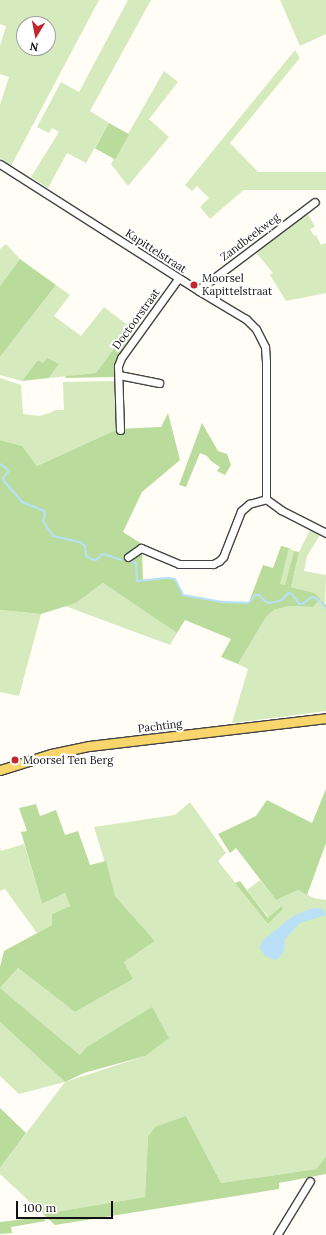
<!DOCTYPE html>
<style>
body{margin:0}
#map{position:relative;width:326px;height:1235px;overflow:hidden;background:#fffdf5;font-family:Lora,serif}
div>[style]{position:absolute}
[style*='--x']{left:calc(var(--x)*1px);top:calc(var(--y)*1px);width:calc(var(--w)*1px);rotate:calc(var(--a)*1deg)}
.green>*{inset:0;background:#d5ebbd;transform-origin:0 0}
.forest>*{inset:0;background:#b9dc9c;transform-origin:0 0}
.water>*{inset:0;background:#b9e0f7}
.stream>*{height:2px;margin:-1px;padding:0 1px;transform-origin:1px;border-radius:1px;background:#b9e0f7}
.roads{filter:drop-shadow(1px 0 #444) drop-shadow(-1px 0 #444) drop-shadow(0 1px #444) drop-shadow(0 -1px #444)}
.minor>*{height:7px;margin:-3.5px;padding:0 3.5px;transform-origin:3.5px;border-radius:3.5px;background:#fff}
.major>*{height:9px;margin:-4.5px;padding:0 4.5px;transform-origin:4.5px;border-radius:4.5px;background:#f9d66b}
.dots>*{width:11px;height:11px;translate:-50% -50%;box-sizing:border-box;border:2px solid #fff;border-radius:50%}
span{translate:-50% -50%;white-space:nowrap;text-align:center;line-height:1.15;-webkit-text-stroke:4px #fff;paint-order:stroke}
.street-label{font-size:11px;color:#111}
.poi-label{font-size:11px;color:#111}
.left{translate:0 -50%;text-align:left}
.north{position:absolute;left:16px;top:16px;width:40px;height:40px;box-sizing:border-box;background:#fff;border:1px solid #a0a0a0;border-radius:50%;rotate:190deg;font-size:11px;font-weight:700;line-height:16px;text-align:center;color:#111}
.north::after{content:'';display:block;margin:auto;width:14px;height:18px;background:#c4262e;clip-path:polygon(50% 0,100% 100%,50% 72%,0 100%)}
.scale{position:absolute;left:16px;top:1201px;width:97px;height:18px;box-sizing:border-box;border:2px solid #111;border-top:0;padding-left:5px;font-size:12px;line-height:14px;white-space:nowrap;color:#111;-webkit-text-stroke:3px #fff;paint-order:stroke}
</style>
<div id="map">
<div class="green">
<div style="clip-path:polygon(evenodd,0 0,99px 0,11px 166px,0 158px,0 105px,9px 77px,0 74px,0 46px,6px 26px,0 24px,0 0,24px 24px,48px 24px,48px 48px,24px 48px,24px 24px)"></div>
<div style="clip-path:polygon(128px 0,151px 0,90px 111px,109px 123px,86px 163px,67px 153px,48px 188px,31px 177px,59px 132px,52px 128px,49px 133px,37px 127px,61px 82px,79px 92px)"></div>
<div style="clip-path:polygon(280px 0,326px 0,326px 34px,300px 46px)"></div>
<div style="clip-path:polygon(295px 50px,300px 58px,230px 143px,261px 175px,210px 219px,200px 207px,209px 198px,197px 186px,192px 191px,185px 185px)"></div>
<div style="clip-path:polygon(164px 71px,178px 82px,149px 119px,169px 137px,128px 186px,111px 164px)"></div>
<div style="left:326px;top:172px;width:18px;height:91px;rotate:90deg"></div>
<div style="clip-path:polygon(306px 210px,315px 227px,310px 229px,314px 236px,316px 235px,321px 245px,326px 243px,326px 293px,286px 301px,270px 275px,273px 273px,254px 250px)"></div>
<div style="clip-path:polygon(6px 244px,20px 259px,0 286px,0 249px)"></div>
<div style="clip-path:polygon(56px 285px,70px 295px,54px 316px,81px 336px,104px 307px,130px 327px,127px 332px,134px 337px,125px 350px,117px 344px,96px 373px,49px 378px,59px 364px,43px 363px,38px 360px,22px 381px,0 375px,0 357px)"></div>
<div style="clip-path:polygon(0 378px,21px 385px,23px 414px,39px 416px,50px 413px,55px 410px,64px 410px,63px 382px,115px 381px,118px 429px,37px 466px,22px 446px,0 440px)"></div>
<div style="clip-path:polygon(310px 530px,320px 535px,307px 556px,304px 571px,326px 575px,325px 604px,315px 593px,291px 587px,299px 552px)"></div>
<div style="clip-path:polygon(289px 548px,294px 551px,285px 586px,279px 584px)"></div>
<div style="clip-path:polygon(103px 583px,177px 633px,170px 645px,65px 606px,76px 603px)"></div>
<div style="clip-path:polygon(320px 600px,326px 608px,326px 711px,232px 723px,248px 669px,238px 664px,266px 617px,274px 610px,289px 606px,313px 607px)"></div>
<div style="clip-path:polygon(0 610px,41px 614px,19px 696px,0 692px)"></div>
<div style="clip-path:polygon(190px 802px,226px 853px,218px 861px,268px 924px,283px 909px,280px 906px,269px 918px,247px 890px,260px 880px,276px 900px,298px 890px,314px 898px,326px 900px,326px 1157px,316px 1169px,221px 1183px,186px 1116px,148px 1137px,145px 1197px,43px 1214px,0 1174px,0 1168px,65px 1082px,19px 1094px,0 1076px,0 1022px,65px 1082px,145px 1056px,80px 1055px,0 988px,18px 968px,75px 1012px,133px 979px,124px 962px,155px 941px,115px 896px,94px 827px,175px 815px)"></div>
<div style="clip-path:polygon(24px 844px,42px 904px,65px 893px,70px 906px,52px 914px,52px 925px,37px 933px,5px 889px,0 891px,0 847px,1px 851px)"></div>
</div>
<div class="forest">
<div style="left:109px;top:123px;width:23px;height:29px;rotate:29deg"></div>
<div style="clip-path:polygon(20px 259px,56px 285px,0 357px,0 286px)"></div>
<div style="clip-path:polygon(117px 344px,125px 350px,115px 377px,65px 378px,66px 376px,96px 373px)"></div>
<div style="clip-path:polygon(47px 358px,59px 364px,49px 378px,22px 381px,38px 360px,43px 363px)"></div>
<div style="clip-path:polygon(168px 413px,180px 460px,142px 492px,123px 532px,145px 546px,142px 552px,143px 581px,168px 578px,175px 579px,183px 595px,222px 602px,249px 602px,263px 565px,273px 568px,281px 546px,289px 548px,280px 584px,285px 585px,294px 551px,299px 552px,291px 587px,315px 593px,326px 605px,326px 608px,320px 600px,313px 607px,289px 606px,274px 610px,266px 617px,238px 664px,221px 657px,231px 639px,185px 620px,177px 633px,103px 583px,76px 603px,41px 614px,0 610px,0 440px,22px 446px,37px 466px,118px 429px,161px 427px)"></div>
<div style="clip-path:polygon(202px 423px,218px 451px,227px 454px,231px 465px,225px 475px,217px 471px,220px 467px,211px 461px,207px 456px,200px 453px,186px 487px,179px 485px)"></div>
<div style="clip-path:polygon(326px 789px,326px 843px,307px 895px,298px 890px,276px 900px,236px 848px,230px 853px,218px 834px,256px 816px,267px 800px,312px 823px)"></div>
<div style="clip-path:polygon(36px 804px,40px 816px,56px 810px,65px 835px,78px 831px,90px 865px,106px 861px,115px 896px,155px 941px,124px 962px,133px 979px,75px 1012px,18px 968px,0 988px,0 967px,4px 951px,52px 925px,52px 914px,70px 906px,65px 893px,42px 904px,21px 832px,27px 831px,19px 808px)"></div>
<div style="clip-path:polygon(240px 881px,268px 918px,281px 906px,283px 909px,268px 924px,235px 883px)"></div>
<div style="clip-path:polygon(0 988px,80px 1055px,87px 1047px,152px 1007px,169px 1038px,145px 1056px,84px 1073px,65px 1082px,0 1022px)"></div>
<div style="clip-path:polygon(0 1108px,26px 1133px,0 1168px)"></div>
<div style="clip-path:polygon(186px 1116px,221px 1183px,316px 1169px,326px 1157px,326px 1174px,279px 1183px,279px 1189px,55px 1225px,43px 1214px,145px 1197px,148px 1137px,155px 1127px)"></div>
<div style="clip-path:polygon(42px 1217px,46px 1221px,11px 1227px,12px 1233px,0 1234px,0 1222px)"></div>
</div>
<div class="water">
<div style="clip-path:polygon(318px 908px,323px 909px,326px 915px,300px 923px,285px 939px,284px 951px,279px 958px,275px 960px,265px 956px,260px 948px,262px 941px,293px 916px,310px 909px)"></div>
</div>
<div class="stream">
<div style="--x:0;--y:464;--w:7;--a:34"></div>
<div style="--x:6;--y:468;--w:4;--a:63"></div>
<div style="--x:8;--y:472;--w:8;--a:130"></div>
<div style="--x:3;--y:478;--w:3;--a:72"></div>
<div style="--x:4;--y:481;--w:28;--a:49"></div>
<div style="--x:22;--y:502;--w:24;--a:22"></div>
<div style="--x:44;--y:511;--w:3;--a:72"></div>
<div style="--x:45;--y:514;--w:7;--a:106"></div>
<div style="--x:43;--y:521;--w:18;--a:56"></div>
<div style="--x:53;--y:536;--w:28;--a:13"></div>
<div style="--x:80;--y:542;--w:6;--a:39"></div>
<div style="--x:85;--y:546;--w:10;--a:84"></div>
<div style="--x:86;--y:556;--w:6;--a:31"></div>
<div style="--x:91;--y:559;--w:5;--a:11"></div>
<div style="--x:96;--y:560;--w:9;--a:-41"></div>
<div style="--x:103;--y:554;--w:19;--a:18"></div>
<div style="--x:130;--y:561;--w:6;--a:18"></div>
<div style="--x:136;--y:563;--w:18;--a:87"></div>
<div style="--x:137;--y:581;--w:31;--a:-6"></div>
<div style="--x:168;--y:578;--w:7;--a:8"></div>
<div style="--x:175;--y:579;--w:18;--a:63"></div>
<div style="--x:183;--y:595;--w:40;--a:10"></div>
<div style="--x:222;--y:602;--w:25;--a:2"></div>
<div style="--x:247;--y:603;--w:3;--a:-18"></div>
<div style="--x:250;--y:602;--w:9;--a:-54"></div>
<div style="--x:255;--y:595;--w:4;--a:0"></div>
<div style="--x:259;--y:595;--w:10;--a:45"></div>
<div style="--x:266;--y:602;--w:5;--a:11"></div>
<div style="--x:271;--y:603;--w:11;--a:-15"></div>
<div style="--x:282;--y:600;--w:9;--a:-49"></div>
<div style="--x:288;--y:593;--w:4;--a:14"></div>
<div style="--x:292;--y:594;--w:12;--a:55"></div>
<div style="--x:299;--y:604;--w:3;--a:0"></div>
<div style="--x:302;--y:604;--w:12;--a:-35"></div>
<div style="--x:312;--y:597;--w:4;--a:14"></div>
<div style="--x:316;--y:598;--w:14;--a:45"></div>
</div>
<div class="roads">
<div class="minor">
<div style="--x:0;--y:164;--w:236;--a:32.5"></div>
<div style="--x:199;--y:291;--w:55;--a:30.8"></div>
<div style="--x:246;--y:319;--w:14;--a:45"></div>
<div style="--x:256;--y:329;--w:20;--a:63"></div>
<div style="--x:265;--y:347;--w:14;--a:86"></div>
<div style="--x:266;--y:361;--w:138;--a:90"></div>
<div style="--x:199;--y:291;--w:5;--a:-53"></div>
<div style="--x:202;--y:287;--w:141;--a:-37"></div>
<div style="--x:119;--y:375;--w:41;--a:11.3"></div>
<div style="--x:120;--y:430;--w:64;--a:-91.8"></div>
<div style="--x:118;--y:366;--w:9;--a:-69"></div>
<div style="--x:121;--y:358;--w:97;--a:-54.2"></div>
<div style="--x:266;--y:499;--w:19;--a:36"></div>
<div style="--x:281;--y:510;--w:51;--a:27.1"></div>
<div style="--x:128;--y:557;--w:16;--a:-35"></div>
<div style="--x:141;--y:548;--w:41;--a:22.8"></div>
<div style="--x:179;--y:564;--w:34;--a:0"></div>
<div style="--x:213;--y:564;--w:7;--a:-27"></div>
<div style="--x:219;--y:561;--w:6;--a:-45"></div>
<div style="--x:223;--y:557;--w:49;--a:-68.6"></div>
<div style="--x:241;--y:511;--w:11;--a:-41"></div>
<div style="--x:249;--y:504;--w:18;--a:-16"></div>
<div style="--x:277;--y:1235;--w:63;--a:-58.6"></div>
</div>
<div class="major">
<div style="--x:0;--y:770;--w:53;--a:-17.4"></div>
<div style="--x:51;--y:754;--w:39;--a:-12"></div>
<div style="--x:89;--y:746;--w:239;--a:-6.7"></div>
</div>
</div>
<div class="dots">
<div style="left:194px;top:285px;background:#c4262e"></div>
<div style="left:15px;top:760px;background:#c4262e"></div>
</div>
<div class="street-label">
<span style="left:250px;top:237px;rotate:-37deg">Zandbeekweg</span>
<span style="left:156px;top:251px;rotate:33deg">Kapittelstraat</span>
<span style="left:136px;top:319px;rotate:-54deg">Doctoorstraat</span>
<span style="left:160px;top:726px;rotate:-7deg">Pachting</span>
</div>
<div class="poi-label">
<span class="left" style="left:202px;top:285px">Moorsel<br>Kapittelstraat</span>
<span class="left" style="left:23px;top:760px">Moorsel Ten Berg</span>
</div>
<div class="north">N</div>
<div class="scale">100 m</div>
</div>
